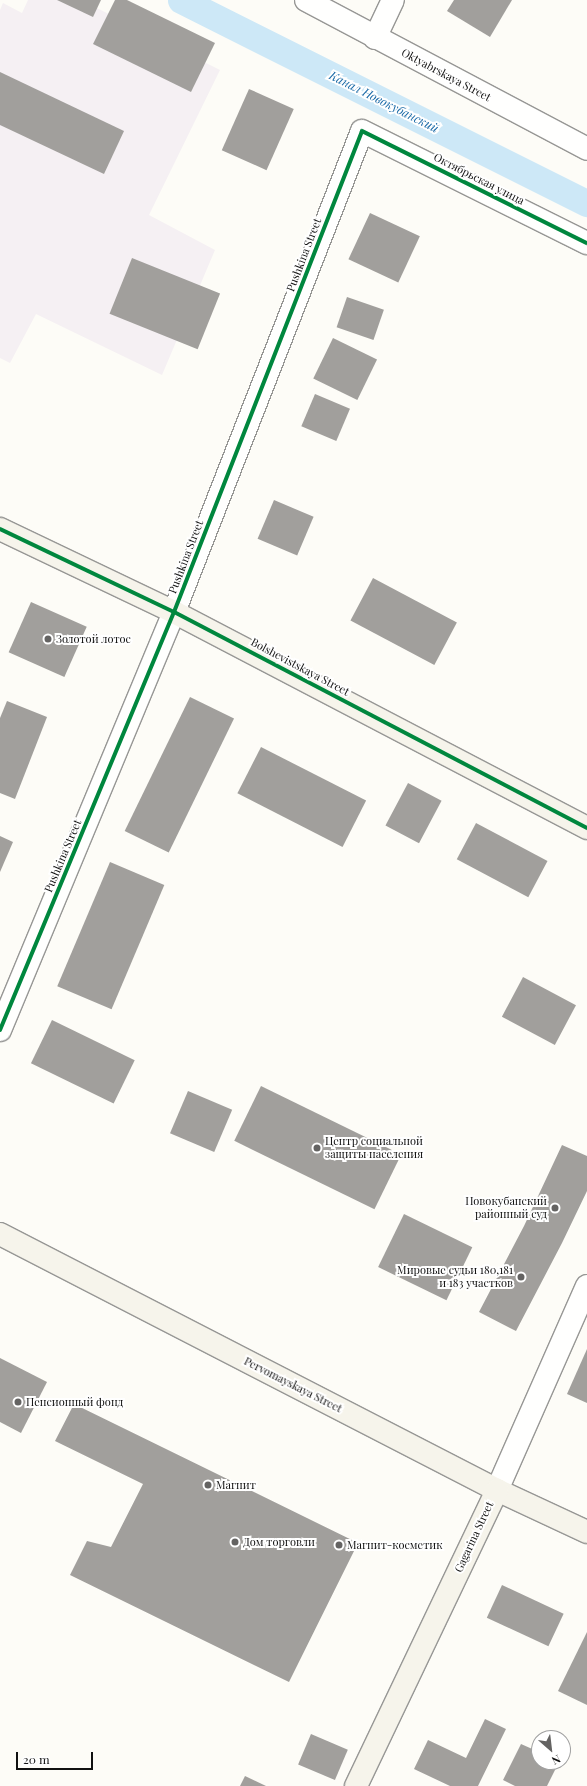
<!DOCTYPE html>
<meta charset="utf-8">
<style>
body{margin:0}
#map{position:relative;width:587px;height:1786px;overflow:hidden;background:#fdfcf7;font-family:"Playfair Display",serif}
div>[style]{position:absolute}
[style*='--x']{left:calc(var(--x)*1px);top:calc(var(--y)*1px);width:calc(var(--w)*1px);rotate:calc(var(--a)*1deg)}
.industrial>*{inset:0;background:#f5f0f3}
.canal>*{height:27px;margin:-13.5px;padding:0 13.5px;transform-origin:13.5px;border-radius:13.5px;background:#cde8f7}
.building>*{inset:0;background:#a19f9c;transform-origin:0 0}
.roads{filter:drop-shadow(1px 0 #979795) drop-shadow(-1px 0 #979795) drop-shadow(0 1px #979795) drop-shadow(0 -1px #979795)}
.street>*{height:22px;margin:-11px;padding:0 11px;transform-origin:11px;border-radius:11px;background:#fffffe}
.secondary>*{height:22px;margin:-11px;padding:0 11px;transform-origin:11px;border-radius:11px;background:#f6f4eb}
.cycleway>*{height:4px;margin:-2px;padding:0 2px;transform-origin:2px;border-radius:2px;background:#00873e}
.dots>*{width:11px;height:11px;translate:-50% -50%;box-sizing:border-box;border:2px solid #fff;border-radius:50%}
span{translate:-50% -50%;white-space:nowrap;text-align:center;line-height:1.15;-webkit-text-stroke:4px #fff;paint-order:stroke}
.street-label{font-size:11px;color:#111}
.poi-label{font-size:11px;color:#111}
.left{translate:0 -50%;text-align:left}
.right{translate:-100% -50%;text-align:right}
.water-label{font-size:12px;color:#1768a6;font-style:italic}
.north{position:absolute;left:531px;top:1730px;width:40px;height:40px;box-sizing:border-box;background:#fff;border:1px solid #a0a0a0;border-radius:50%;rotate:152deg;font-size:11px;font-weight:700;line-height:16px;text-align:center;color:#111}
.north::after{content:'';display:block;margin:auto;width:14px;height:18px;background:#646362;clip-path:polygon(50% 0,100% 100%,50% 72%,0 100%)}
.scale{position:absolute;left:16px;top:1752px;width:77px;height:18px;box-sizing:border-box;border:2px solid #111;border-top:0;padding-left:5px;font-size:12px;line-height:14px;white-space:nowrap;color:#111;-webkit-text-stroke:3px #fff;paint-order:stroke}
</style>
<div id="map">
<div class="industrial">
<div style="clip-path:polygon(28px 0,81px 0,220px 70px,149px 215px,215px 250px,162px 375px,36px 314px,10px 363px,0 358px,0 10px,3px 3px,22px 13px)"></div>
</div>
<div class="canal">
<div style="--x:181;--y:0;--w:454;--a:26.6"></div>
</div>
<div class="building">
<div style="clip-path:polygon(57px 0,101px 0,93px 17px)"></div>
<div style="clip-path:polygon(115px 0,127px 0,215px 43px,191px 92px,93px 44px)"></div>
<div style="clip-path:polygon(454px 0,512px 0,490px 37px,447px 11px)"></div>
<div style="clip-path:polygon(0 72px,124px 131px,104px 174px,0 125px)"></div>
<div style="left:249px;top:89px;width:49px;height:67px;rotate:24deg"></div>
<div style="left:370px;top:213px;width:55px;height:51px;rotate:25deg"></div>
<div style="left:132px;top:258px;width:95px;height:60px;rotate:22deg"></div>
<div style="left:347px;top:297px;width:39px;height:32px;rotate:19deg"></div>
<div style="left:333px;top:338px;width:49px;height:45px;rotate:26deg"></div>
<div style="left:315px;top:394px;width:38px;height:35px;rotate:23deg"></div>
<div style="left:274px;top:500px;width:43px;height:42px;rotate:23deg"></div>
<div style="left:373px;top:578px;width:95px;height:48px;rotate:28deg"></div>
<div style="left:31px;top:602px;width:61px;height:55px;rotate:24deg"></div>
<div style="left:190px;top:697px;width:49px;height:149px;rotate:26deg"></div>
<div style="clip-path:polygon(7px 701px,47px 717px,15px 799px,0 793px,0 718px)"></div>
<div style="left:261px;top:747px;width:118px;height:52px;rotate:27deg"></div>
<div style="left:408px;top:783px;width:38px;height:48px;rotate:28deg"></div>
<div style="left:476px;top:823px;width:81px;height:41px;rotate:28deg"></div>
<div style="clip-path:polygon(0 836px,13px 842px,0 872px)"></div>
<div style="left:110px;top:862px;width:59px;height:135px;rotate:23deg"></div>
<div style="left:523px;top:977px;width:60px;height:45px;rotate:28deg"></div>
<div style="left:52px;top:1020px;width:92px;height:48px;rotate:26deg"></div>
<div style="left:261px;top:1086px;width:156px;height:61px;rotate:26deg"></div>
<div style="left:188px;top:1091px;width:48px;height:46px;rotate:23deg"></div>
<div style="clip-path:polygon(562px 1145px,587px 1156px,587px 1191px,562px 1243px,516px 1331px,479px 1312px,524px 1226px)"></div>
<div style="left:404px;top:1214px;width:76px;height:59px;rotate:26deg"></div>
<div style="clip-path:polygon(587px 1349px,587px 1403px,567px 1394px)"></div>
<div style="clip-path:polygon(0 1358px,47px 1382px,21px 1433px,0 1422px)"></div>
<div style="clip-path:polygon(74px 1404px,358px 1543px,289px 1682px,70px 1575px,87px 1541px,111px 1547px,143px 1484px,55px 1441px)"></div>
<div style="left:502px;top:1585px;width:68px;height:36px;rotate:25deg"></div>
<div style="clip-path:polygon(587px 1632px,587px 1705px,558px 1691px)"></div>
<div style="clip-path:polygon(485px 1719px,506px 1729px,478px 1786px,450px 1786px,414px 1769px,428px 1740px,466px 1758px)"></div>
<div style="left:311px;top:1734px;width:40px;height:33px;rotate:23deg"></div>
<div style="clip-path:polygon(521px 1744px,539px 1752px,539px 1762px,559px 1762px,547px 1786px,515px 1786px,503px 1780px)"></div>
<div style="clip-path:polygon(245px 1776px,266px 1786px,240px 1786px)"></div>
</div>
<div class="roads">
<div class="street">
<div style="--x:306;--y:0;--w:318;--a:27.9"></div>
<div style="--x:375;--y:38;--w:42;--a:-64.7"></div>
<div style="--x:0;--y:1030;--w:453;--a:-67.4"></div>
<div style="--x:174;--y:612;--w:516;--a:-68.65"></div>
<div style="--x:362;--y:131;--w:251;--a:26.5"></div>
<div style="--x:497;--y:1490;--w:223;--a:-66.2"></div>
</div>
<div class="secondary">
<div style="--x:0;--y:529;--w:193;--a:25.5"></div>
<div style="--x:174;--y:612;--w:466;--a:27.6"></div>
<div style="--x:0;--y:1234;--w:559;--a:27.25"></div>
<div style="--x:497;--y:1490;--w:99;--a:25"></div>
<div style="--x:356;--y:1786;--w:328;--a:-64.5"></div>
</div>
</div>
<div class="cycleway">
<div style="--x:0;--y:529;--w:193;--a:25.5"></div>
<div style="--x:174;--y:612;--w:466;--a:27.6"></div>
<div style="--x:0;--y:1030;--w:453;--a:-67.4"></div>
<div style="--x:174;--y:612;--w:516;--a:-68.65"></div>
<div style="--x:362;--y:131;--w:251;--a:26.5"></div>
</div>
<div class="dots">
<div style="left:48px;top:639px;background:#646362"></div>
<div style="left:317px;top:1148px;background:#646362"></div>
<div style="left:555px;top:1208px;background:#646362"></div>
<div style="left:521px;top:1277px;background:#646362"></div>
<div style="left:18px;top:1402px;background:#646362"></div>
<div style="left:208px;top:1485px;background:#646362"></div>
<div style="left:235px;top:1542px;background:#646362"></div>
<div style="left:339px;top:1545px;background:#646362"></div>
</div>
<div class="street-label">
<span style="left:446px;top:75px;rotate:28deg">Oktyabrskaya Street</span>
<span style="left:479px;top:179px;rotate:27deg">Октябрьская улица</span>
<span style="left:304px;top:255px;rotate:-69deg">Pushkina Street</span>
<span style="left:186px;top:557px;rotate:-69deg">Pushkina Street</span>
<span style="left:300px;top:667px;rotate:28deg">Bolshevistskaya Street</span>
<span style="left:63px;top:856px;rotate:-67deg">Pushkina Street</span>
<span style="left:293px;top:1385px;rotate:27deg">Pervomayskaya Street</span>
<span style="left:474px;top:1537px;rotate:-65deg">Gagarina Street</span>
</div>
<div class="poi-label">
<span class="left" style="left:56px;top:639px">Золотой лотос</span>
<span class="left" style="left:325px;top:1148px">Центр социальной<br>защиты населения</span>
<span class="right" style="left:547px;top:1208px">Новокубанский<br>районный суд</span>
<span class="right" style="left:513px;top:1277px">Мировые судьи 180,181<br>и 183 участков</span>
<span class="left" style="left:26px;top:1402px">Пенсионный фонд</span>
<span class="left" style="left:216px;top:1485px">Магнит</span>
<span class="left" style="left:243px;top:1542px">Дом торговли</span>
<span class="left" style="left:347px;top:1545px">Магнит-косметик</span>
</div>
<div class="water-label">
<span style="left:384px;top:102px;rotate:27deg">Канал Новокубанский</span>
</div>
<div class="north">N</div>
<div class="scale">20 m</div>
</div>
